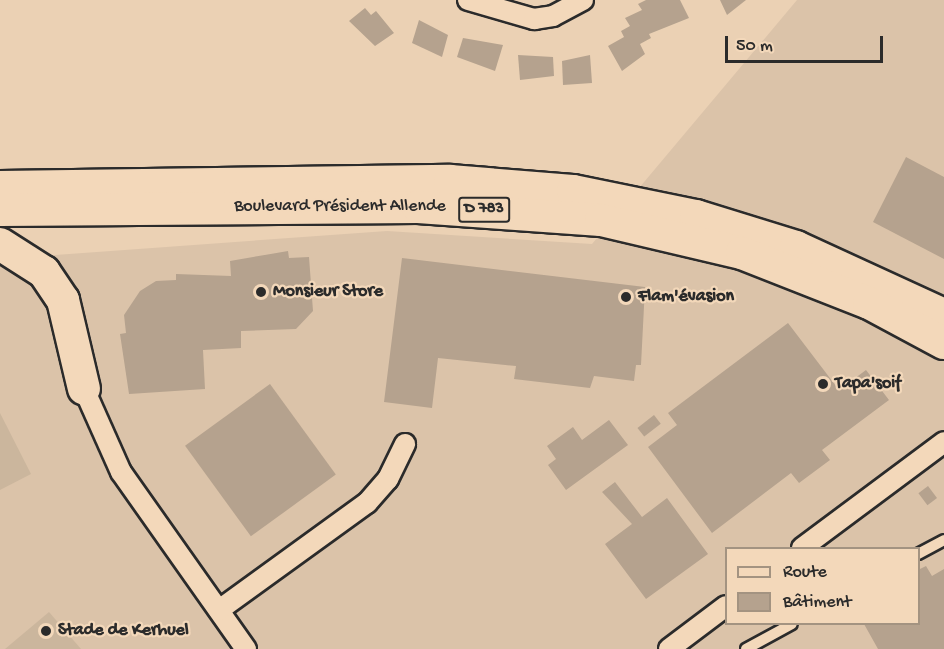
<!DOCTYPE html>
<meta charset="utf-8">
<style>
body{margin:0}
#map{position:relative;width:944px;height:649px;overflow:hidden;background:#ebd1b4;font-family:"Gochi Hand",sans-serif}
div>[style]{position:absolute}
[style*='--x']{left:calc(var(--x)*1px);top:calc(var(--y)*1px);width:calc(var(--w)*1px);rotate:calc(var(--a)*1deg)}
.built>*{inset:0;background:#dbc3a9}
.green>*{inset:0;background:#cbb69d}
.building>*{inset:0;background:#b5a28e;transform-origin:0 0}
.roads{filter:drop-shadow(2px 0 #2b2b2b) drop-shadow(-2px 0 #2b2b2b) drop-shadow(0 2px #2b2b2b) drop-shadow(0 -2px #2b2b2b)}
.service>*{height:10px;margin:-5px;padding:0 5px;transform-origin:5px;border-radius:5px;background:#f3d8ba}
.minor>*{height:20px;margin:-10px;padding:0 10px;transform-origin:10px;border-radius:10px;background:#f3d8ba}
.primary>*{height:32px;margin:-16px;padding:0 16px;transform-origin:16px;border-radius:16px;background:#f3d8ba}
.dots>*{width:16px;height:16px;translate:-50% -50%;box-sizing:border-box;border:3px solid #f3d8ba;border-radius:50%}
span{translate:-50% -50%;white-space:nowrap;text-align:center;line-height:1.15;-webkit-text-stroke:4.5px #f3d8ba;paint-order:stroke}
.shield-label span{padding:2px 4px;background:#f3d8ba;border:2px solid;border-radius:4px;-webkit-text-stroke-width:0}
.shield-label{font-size:16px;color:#2b2b2b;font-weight:700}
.street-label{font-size:18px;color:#2b2b2b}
.poi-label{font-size:18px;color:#2b2b2b;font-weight:700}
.left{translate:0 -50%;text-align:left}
.legend{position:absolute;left:725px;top:547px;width:195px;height:78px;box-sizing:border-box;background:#f3d8ba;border:2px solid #a39381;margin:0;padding:8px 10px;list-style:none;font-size:18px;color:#2b2b2b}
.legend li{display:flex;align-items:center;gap:12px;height:30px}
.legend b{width:30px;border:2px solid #a39381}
.scale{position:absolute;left:725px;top:36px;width:158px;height:27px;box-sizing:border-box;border:3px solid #2b2b2b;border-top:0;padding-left:8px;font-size:18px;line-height:21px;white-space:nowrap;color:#2b2b2b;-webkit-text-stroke:4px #f3d8ba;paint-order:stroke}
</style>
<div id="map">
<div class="built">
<div style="clip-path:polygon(evenodd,797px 0,944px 0,944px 649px,0 649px,0 259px,387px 231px,592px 244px,797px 0,726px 548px,918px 548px,918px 624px,726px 624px,726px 548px)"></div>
</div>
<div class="green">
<div style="clip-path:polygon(0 413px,31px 474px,0 490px)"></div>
<div style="clip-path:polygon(49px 612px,81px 649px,5px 649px)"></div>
</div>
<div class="building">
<div style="clip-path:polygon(646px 0,680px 0,689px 18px,649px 34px,651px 38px,640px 44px,645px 54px,622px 71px,608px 46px,624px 37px,621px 31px,630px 26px,625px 18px,642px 10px,638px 4px)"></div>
<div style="clip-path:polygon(720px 0,746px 0,727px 15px)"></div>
<div style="clip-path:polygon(365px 8px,371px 15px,376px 11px,394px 33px,375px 46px,349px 21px)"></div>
<div style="clip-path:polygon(419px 20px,448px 35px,442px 57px,412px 43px)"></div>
<div style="clip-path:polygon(463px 38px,503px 45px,495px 71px,457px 57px)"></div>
<div style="clip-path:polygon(518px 55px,553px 57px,554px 76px,520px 80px)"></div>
<div style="clip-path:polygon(590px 55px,592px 83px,563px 85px,562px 61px)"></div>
<div style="clip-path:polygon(906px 157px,944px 177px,944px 259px,873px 222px)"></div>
<div style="clip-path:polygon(288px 251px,289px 258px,309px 257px,313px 311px,296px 329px,241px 331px,241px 348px,203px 350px,205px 389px,129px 394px,120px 334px,126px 333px,124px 315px,140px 291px,156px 281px,176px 280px,176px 274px,231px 276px,230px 261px)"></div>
<div style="clip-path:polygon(402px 258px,645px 287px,641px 365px,636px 365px,634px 381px,594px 376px,590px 388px,514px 379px,516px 366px,438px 358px,432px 408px,384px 402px)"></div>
<div style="clip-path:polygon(788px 323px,839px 390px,866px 370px,889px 400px,822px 450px,830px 460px,799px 483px,791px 473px,712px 533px,648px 447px,677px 425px,668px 413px)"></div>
<div style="left:270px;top:384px;width:112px;height:105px;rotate:54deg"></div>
<div style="left:654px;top:415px;width:11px;height:21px;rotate:52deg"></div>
<div style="clip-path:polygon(609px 420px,628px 445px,566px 490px,548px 465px,556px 459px,547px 446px,573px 427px,582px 440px)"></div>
<div style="clip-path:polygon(615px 482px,642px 517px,667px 498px,708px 554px,646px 599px,605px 544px,632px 524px,602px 492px)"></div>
<div style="left:928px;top:486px;width:15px;height:12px;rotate:53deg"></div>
<div style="clip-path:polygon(926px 566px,932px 576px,944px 569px,944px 649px,878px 649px,864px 624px,918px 624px,918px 570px)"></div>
</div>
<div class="roads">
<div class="service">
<div style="--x:918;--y:554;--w:30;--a:-28"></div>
<div style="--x:746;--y:649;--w:52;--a:-28.5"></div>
</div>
<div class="minor">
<div style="--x:468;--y:0;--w:69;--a:16.1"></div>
<div style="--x:534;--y:19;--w:19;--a:-9"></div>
<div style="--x:553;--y:16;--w:34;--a:-28"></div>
<div style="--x:84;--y:389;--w:91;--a:66"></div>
<div style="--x:121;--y:472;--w:217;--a:54.8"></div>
<div style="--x:802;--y:548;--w:177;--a:-36.7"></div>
<div style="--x:219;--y:610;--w:183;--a:-35.9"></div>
<div style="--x:367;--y:503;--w:32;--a:-49"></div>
<div style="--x:388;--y:479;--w:39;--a:-64"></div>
<div style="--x:669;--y:649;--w:71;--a:-37"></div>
</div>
<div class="primary">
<div style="--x:0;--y:187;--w:450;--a:-0.8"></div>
<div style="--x:450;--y:181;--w:123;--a:4.6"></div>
<div style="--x:573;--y:191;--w:126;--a:11.5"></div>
<div style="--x:696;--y:216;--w:105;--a:17.2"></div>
<div style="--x:796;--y:247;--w:163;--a:24.7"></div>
<div style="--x:0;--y:210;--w:418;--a:-0.4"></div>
<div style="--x:418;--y:207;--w:183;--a:4.1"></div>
<div style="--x:601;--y:220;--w:145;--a:13.2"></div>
<div style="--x:742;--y:253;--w:136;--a:21.5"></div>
<div style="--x:869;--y:303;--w:85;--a:28.1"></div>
<div style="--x:0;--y:244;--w:52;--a:32.5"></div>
<div style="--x:44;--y:272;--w:34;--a:56"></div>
<div style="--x:63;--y:300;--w:91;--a:76.7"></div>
</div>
</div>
<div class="dots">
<div style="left:261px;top:292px;background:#2b2b2b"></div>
<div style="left:626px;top:297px;background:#2b2b2b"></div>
<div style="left:823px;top:384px;background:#2b2b2b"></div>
<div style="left:46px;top:631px;background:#2b2b2b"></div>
</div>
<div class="shield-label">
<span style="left:484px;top:210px">D 783</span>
</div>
<div class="street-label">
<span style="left:340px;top:207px">Boulevard Président Allende</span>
</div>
<div class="poi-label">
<span class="left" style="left:273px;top:292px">Monsieur Store</span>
<span class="left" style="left:638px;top:297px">Flam'évasion</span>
<span class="left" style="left:835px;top:384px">Tapa'soif</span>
<span class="left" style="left:58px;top:631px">Stade de Kerhuel</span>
</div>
<ul class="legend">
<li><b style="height:8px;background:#f3d8ba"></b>Route</li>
<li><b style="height:16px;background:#b5a28e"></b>Bâtiment</li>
</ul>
<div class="scale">50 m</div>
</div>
